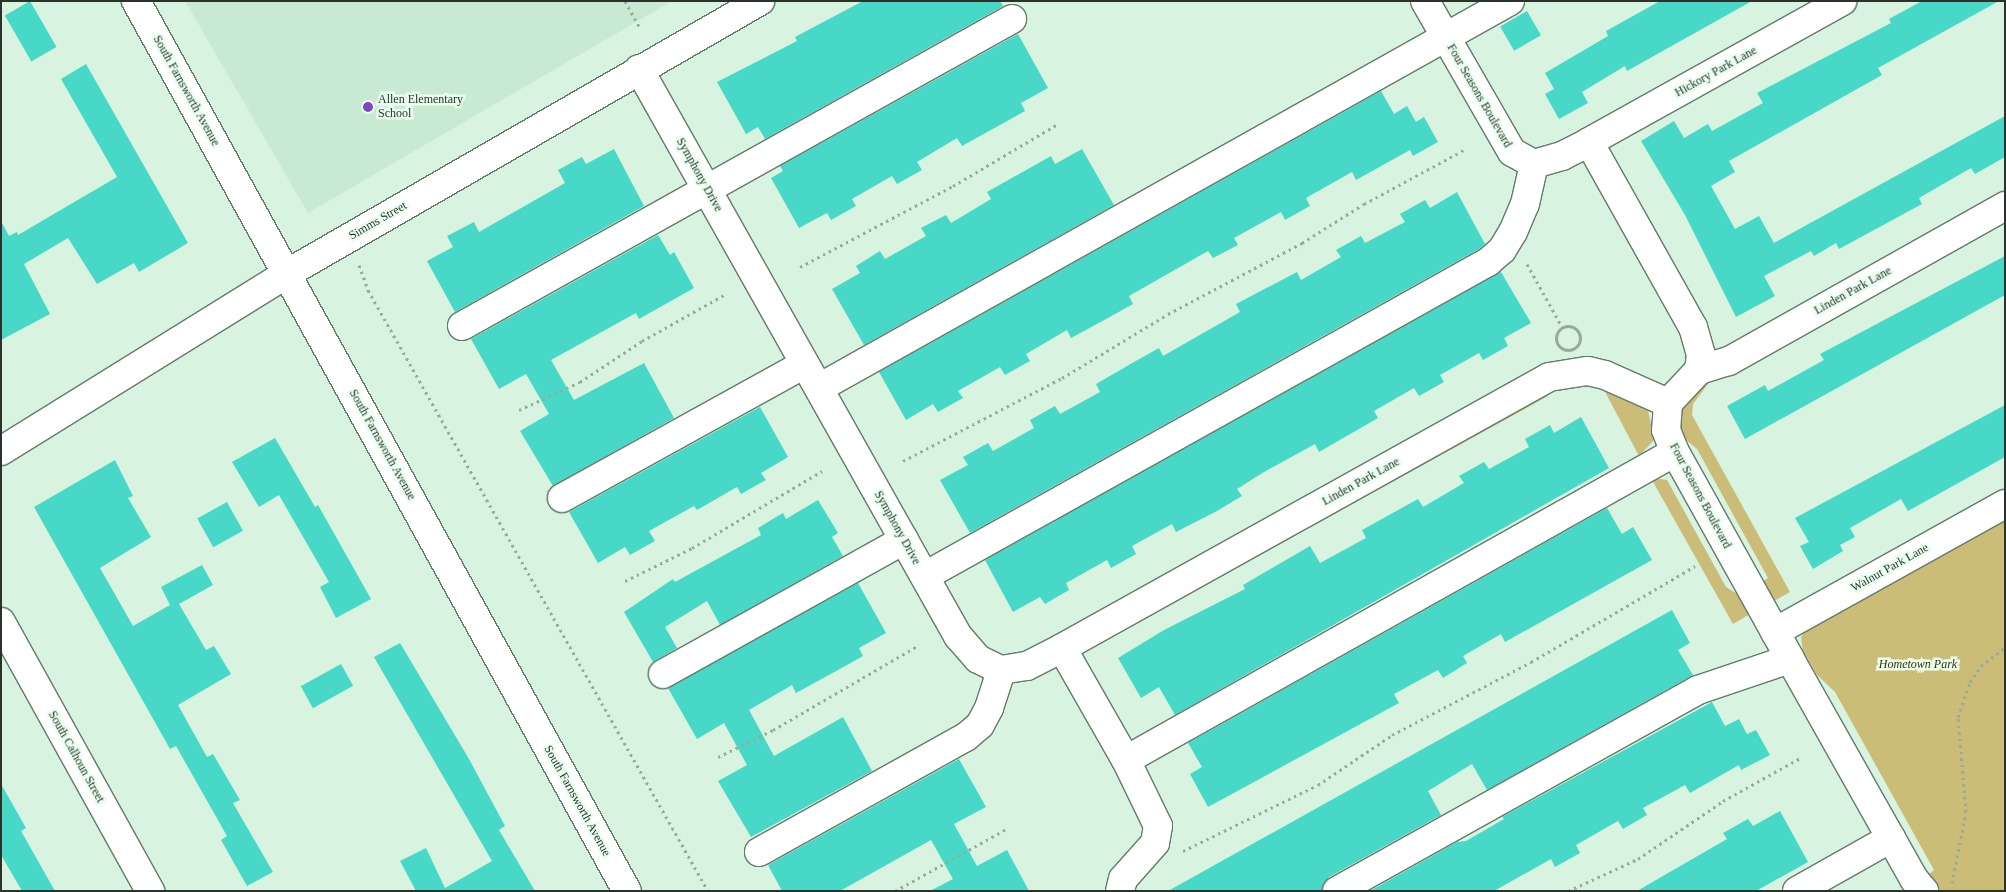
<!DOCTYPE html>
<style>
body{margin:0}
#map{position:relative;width:2006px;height:892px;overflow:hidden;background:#d8f3e0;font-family:Georgia,serif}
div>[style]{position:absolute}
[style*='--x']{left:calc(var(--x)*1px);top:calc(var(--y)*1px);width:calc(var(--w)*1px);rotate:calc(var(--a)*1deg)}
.built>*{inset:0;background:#c8ead3}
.green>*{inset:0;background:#cbbc77}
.building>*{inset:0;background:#47d8c8;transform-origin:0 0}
.path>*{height:3px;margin-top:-1.5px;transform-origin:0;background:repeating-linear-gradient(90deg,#96ab9c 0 2.5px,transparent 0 6.5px)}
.path>.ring{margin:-1.5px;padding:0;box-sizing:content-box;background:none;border:3px solid #96ab9c;border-radius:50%}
.roads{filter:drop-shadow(1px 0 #627a6a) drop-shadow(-1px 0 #627a6a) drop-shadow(0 1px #627a6a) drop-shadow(0 -1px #627a6a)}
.minor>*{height:28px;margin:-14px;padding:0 14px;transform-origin:14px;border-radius:14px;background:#fff}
.dots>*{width:14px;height:14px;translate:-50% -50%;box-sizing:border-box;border:2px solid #e9feef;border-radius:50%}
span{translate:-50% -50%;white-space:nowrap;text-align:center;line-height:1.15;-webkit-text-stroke:5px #e9feef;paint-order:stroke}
.street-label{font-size:12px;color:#29332c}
.poi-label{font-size:12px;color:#29332c}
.left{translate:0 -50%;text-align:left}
.park-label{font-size:12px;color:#393003;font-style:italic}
.frame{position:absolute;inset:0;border:2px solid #29332c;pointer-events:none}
</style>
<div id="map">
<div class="built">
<div style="clip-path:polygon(185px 1px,672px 1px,308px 213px)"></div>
</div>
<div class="green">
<div style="clip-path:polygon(1711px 380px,1693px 404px,1692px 415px,1790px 592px,1774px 601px,1762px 582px,1768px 578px,1697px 449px,1680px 435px,1678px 409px,1694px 390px)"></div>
<div style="clip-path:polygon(1603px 388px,1648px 410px,1654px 440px,1639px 456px)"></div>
<div style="clip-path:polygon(1545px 390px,1548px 396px,1099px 644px,1102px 639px)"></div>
<div style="clip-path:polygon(1660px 479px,1667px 480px,1726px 587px,1740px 596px,1750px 614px,1733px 624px,1652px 480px)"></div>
<div style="clip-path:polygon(2005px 518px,2005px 891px,1941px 891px,1929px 874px,1934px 870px,1835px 692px,1817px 675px,1803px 651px,1801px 637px,1806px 630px)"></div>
</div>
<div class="building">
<div style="left:30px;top:1px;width:53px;height:29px;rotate:60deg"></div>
<div style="clip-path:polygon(863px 1px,1000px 1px,1003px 6px,765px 139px,758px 127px,746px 134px,717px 82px,797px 41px,795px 37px)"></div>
<div style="clip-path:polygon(1660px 1px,1752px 1px,1627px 71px,1625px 66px,1582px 92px,1588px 103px,1559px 119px,1545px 94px,1554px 89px,1545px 73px,1608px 36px,1606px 31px)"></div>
<div style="clip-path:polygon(1922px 1px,1999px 1px,1878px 68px,1882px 75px,1729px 161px,1735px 172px,1711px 186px,1735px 229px,1759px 216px,1774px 243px,2005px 116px,2005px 157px,1975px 174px,1971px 168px,1919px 198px,1922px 204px,1839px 249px,1836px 243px,1814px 256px,1811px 251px,1764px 276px,1775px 296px,1736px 317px,1685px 215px,1641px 141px,1674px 121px,1684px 138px,1708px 124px,1712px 131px,1763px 103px,1757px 93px,1891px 23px,1889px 19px)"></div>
<div style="left:1527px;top:11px;width:28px;height:31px;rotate:60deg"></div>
<div style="clip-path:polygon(1018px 34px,1048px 88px,1021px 103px,1025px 111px,962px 146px,957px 138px,917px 162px,922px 170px,897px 184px,892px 176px,852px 199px,856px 206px,831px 220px,827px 213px,799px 228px,771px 178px,783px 171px,780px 166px)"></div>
<div style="clip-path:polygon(86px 64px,188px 243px,139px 272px,134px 263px,97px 284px,68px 238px,24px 264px,50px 314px,1px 340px,1px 221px,9px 236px,17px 232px,18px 235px,117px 177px,61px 79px)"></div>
<div style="clip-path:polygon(1381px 91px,1394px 114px,1407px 106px,1416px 122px,1424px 117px,1438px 142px,1413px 156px,1410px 150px,1356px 180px,1352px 172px,1306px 198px,1310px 206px,1285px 220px,1281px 212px,1234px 238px,1238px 245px,1213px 258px,1208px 251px,1129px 296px,1133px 304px,1108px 318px,1071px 338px,1067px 330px,1026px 354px,1030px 361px,1005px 375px,1000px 367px,958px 391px,963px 398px,938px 412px,933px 404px,906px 420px,879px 372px)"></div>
<div style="clip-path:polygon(614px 149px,644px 206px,455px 312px,427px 261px,453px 247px,447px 236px,474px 222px,479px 232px,565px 183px,558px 170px,582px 157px,586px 164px)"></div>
<div style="clip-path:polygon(1082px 149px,1114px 205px,864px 345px,832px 289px,860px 273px,856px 266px,880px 251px,885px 259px,926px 236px,921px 228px,946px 215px,951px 223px,991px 199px,987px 192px,1051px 156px,1055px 164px)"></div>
<div style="clip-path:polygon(1457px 192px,1485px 244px,1479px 249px,970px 533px,940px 480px,968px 465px,963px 457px,988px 443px,993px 451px,1034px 428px,1030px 420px,1055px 406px,1060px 414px,1100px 392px,1096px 384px,1134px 362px,1159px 348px,1163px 356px,1240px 312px,1236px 304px,1297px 272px,1301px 280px,1341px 257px,1336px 250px,1361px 236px,1365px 243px,1405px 222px,1400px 214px,1425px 200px,1430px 208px)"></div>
<div style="clip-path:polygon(658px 235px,670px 255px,674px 252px,694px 288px,639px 319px,636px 313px,551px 360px,574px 400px,644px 363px,674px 418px,553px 486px,520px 431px,549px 414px,526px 374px,499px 389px,471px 339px)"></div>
<div style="clip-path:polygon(2005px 256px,2005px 295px,1745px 439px,1727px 406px,1765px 385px,1768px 391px,1824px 360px,1820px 354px)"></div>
<div style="clip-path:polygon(1501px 272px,1531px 323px,1504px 338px,1508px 346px,1483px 360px,1479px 353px,1440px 375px,1444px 382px,1419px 396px,1414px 388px,1374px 411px,1378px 418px,1319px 452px,1315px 444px,1264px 472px,1237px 489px,1242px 496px,1217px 511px,1176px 532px,1172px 524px,1132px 546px,1136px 554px,1111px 568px,1107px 560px,1066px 583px,1069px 590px,1045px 604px,1040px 597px,1013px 612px,985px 560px)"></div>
<div style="clip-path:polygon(2005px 405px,2005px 457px,1908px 511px,1901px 499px,1850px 528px,1855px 537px,1840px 545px,1843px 551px,1813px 569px,1800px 546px,1809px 542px,1795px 518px)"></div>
<div style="clip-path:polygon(760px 407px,788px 457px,761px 473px,766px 480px,741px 494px,737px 487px,697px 510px,694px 506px,649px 531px,655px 541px,630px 555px,625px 547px,598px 563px,569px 512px)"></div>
<div style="clip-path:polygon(1581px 417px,1609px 468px,1175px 715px,1159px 687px,1141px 698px,1118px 658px,1164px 630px,1245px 589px,1243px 585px,1310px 546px,1320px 563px,1366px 538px,1362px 530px,1418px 499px,1423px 507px,1464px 483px,1459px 476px,1484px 462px,1489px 469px,1529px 447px,1525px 439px,1550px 425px,1554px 433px)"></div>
<div style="clip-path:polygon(275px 438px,315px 507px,318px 505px,371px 599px,336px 618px,320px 587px,329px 582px,279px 495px,259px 507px,232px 462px)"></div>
<div style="clip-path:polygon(115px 460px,133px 496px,128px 498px,151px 537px,100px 568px,133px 626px,170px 605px,161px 587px,202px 565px,213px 585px,179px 604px,206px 650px,214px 646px,231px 674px,178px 705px,207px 757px,213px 754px,240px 800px,233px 803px,273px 872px,247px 886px,221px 840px,227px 836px,176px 746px,170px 749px,34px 507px)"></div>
<div style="clip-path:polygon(818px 500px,838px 533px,832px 537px,843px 556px,720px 625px,707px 601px,665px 627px,677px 648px,653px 662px,624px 612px,673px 579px,675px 582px,761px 535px,758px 528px,783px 513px,786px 519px)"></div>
<div style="left:227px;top:502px;width:33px;height:34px;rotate:61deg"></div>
<div style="clip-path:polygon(1607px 508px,1622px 534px,1633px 527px,1652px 560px,1505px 642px,1501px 634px,1463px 656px,1467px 663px,1443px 678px,1438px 670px,1394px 694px,1399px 703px,1208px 807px,1190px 774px,1202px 767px,1188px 743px)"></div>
<div style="clip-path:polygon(858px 583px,886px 633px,859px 648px,863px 656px,838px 670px,796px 693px,792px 685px,749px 710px,774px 756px,843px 717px,872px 771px,751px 837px,718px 781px,747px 765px,724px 723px,697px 739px,668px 688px)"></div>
<div style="clip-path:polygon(1672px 610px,1690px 643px,1678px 650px,1693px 675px,1487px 790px,1472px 764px,1428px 791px,1441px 815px,1329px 877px,1321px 891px,1168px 891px)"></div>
<div style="clip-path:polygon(400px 643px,469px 759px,505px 826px,499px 830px,535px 891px,416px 891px,400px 861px,426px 848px,445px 888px,492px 861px,374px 657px)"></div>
<div style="left:341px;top:664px;width:25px;height:46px;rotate:61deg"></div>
<div style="clip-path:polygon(1712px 702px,1725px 726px,1739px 719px,1747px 734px,1756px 730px,1770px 755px,1741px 770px,1739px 765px,1690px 793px,1685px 785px,1643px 808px,1647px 815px,1623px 829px,1618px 821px,1576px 845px,1580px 853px,1555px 867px,1551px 859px,1494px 891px,1370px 891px,1457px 842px,1466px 841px,1504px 819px,1502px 817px)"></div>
<div style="clip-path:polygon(959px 759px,986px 807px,954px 824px,977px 866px,1007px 850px,1029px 891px,930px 891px,953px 879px,931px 840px,840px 891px,782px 891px,768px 865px)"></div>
<div style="clip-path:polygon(1px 784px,26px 828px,21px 831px,55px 891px,22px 891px,1px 855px)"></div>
<div style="clip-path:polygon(1780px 811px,1808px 862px,1756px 891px,1637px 891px,1727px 839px,1723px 833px,1748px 819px,1753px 826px)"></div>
</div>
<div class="path">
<div style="--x:625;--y:1;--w:29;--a:61"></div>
<div style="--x:1527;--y:264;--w:72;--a:60.9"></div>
<div style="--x:359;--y:265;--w:27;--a:70"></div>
<div style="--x:368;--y:290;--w:691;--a:60.5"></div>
<div style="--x:800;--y:267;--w:173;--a:-27.9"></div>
<div style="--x:953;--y:186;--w:122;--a:-30.6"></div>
<div class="ring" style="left:1556px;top:326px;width:21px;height:21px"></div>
<div style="--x:519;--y:410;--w:67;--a:-24.7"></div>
<div style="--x:580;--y:382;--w:74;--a:-33.5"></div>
<div style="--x:642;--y:341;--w:94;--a:-29.3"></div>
<div style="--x:903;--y:461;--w:179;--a:-27.6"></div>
<div style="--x:1062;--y:378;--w:124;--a:-31.1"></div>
<div style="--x:1168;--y:314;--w:152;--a:-27.9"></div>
<div style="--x:1302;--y:243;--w:73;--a:-32.2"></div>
<div style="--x:1364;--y:204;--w:114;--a:-28.4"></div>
<div style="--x:625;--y:581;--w:75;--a:-26.2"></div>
<div style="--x:692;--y:548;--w:151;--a:-30.6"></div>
<div style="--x:718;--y:757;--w:61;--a:-26.1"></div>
<div style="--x:773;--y:730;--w:169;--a:-30.2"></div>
<div style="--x:1183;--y:851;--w:150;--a:-26.1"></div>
<div style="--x:1318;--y:785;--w:89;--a:-34"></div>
<div style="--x:1392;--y:735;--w:157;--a:-27.7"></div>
<div style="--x:1531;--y:662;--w:190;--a:-30.3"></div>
<div style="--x:1952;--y:883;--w:72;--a:-78.8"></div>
<div style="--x:1966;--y:812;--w:95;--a:-94.8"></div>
<div style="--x:1958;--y:717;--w:37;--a:-71"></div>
<div style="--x:1970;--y:682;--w:19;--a:-55"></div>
<div style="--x:1981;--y:666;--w:31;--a:-38"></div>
<div style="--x:895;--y:891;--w:129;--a:-29.1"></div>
<div style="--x:1568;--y:891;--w:77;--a:-24.6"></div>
<div style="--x:1638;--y:859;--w:103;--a:-34.3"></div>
<div style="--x:1723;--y:801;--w:90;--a:-29.1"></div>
</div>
<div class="roads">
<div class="minor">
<div style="--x:136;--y:1;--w:1016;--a:61.12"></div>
<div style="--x:1425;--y:1;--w:174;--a:60.1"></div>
<div style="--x:1512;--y:152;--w:25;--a:29"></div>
<div style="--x:1534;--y:164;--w:29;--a:-16"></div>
<div style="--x:1562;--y:156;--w:30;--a:-27"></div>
<div style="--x:1589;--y:142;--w:212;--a:60.7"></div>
<div style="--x:1693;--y:327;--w:29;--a:74"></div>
<div style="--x:1701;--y:355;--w:15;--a:98"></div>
<div style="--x:1699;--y:370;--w:45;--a:133.2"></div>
<div style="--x:1668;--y:403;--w:27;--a:94"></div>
<div style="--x:1666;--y:430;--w:24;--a:68"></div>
<div style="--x:1675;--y:452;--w:237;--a:60.9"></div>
<div style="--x:1790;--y:659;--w:253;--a:60.6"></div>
<div style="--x:1914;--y:879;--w:16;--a:50"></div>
<div style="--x:639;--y:69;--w:651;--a:60.64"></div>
<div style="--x:958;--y:636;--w:30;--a:49"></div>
<div style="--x:978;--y:659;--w:25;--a:26"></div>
<div style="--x:1001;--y:670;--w:26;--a:-9"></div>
<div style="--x:1027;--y:666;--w:39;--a:-27"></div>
<div style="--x:1062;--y:648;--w:129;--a:60.3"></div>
<div style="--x:1126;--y:760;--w:73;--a:64.1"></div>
<div style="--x:1158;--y:826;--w:17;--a:100"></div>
<div style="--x:1155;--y:843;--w:48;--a:131.6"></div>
<div style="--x:1123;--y:879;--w:12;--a:104"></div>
<div style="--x:1589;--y:142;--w:290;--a:-29.1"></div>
<div style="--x:462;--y:326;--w:630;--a:-29.17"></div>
<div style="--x:1699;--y:370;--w:31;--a:-17"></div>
<div style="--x:1729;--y:361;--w:317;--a:-29.3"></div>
<div style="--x:819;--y:388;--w:792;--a:-29.25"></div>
<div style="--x:1;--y:451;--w:338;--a:-31.8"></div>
<div style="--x:288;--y:273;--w:545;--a:-29.95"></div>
<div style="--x:562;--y:498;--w:277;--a:-28.9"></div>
<div style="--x:925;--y:576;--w:645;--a:-29.15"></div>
<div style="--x:1488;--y:262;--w:18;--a:-41"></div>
<div style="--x:1502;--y:250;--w:21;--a:-59"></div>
<div style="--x:1513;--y:232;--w:30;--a:-67"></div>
<div style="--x:1525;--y:204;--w:41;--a:-77.3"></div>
<div style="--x:1;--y:622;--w:308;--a:61"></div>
<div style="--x:1775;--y:632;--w:263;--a:-29.1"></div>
<div style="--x:1062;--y:648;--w:557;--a:-29.09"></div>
<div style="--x:1549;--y:377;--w:39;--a:-9"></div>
<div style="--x:1588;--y:371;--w:17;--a:13"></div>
<div style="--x:1605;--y:375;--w:69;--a:24"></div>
<div style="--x:663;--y:674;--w:276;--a:-29.1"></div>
<div style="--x:1126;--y:760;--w:629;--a:-29.29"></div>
<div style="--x:759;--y:852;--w:237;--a:-29.1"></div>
<div style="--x:966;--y:737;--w:18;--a:-41"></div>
<div style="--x:980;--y:725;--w:19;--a:-62"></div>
<div style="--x:989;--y:708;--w:40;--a:-72"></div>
<div style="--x:1337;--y:891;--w:413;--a:-29.1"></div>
<div style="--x:1698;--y:690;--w:97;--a:-18.6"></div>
<div style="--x:1797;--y:891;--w:108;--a:-29.4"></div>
</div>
</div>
<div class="dots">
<div style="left:368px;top:107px;background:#7f48bf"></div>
</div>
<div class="street-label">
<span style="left:1716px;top:72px;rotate:-29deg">Hickory Park Lane</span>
<span style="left:186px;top:91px;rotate:61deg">South Farnsworth Avenue</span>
<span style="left:1479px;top:96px;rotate:60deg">Four Seasons Boulevard</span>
<span style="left:699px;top:175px;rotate:61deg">Symphony Drive</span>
<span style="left:378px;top:221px;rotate:-30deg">Simms Street</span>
<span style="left:1853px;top:291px;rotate:-29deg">Linden Park Lane</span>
<span style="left:382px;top:445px;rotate:61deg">South Farnsworth Avenue</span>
<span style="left:1361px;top:482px;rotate:-29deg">Linden Park Lane</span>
<span style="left:1700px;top:496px;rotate:62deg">Four Seasons Boulevard</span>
<span style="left:897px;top:528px;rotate:61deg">Symphony Drive</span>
<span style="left:1890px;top:568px;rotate:-29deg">Walnut Park Lane</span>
<span style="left:76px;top:757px;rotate:61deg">South Calhoun Street</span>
<span style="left:577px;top:801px;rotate:61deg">South Farnsworth Avenue</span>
</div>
<div class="poi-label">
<span class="left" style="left:378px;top:107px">Allen Elementary<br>School</span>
</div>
<div class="park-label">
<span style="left:1918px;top:665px">Hometown Park</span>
</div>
<div class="frame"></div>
</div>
